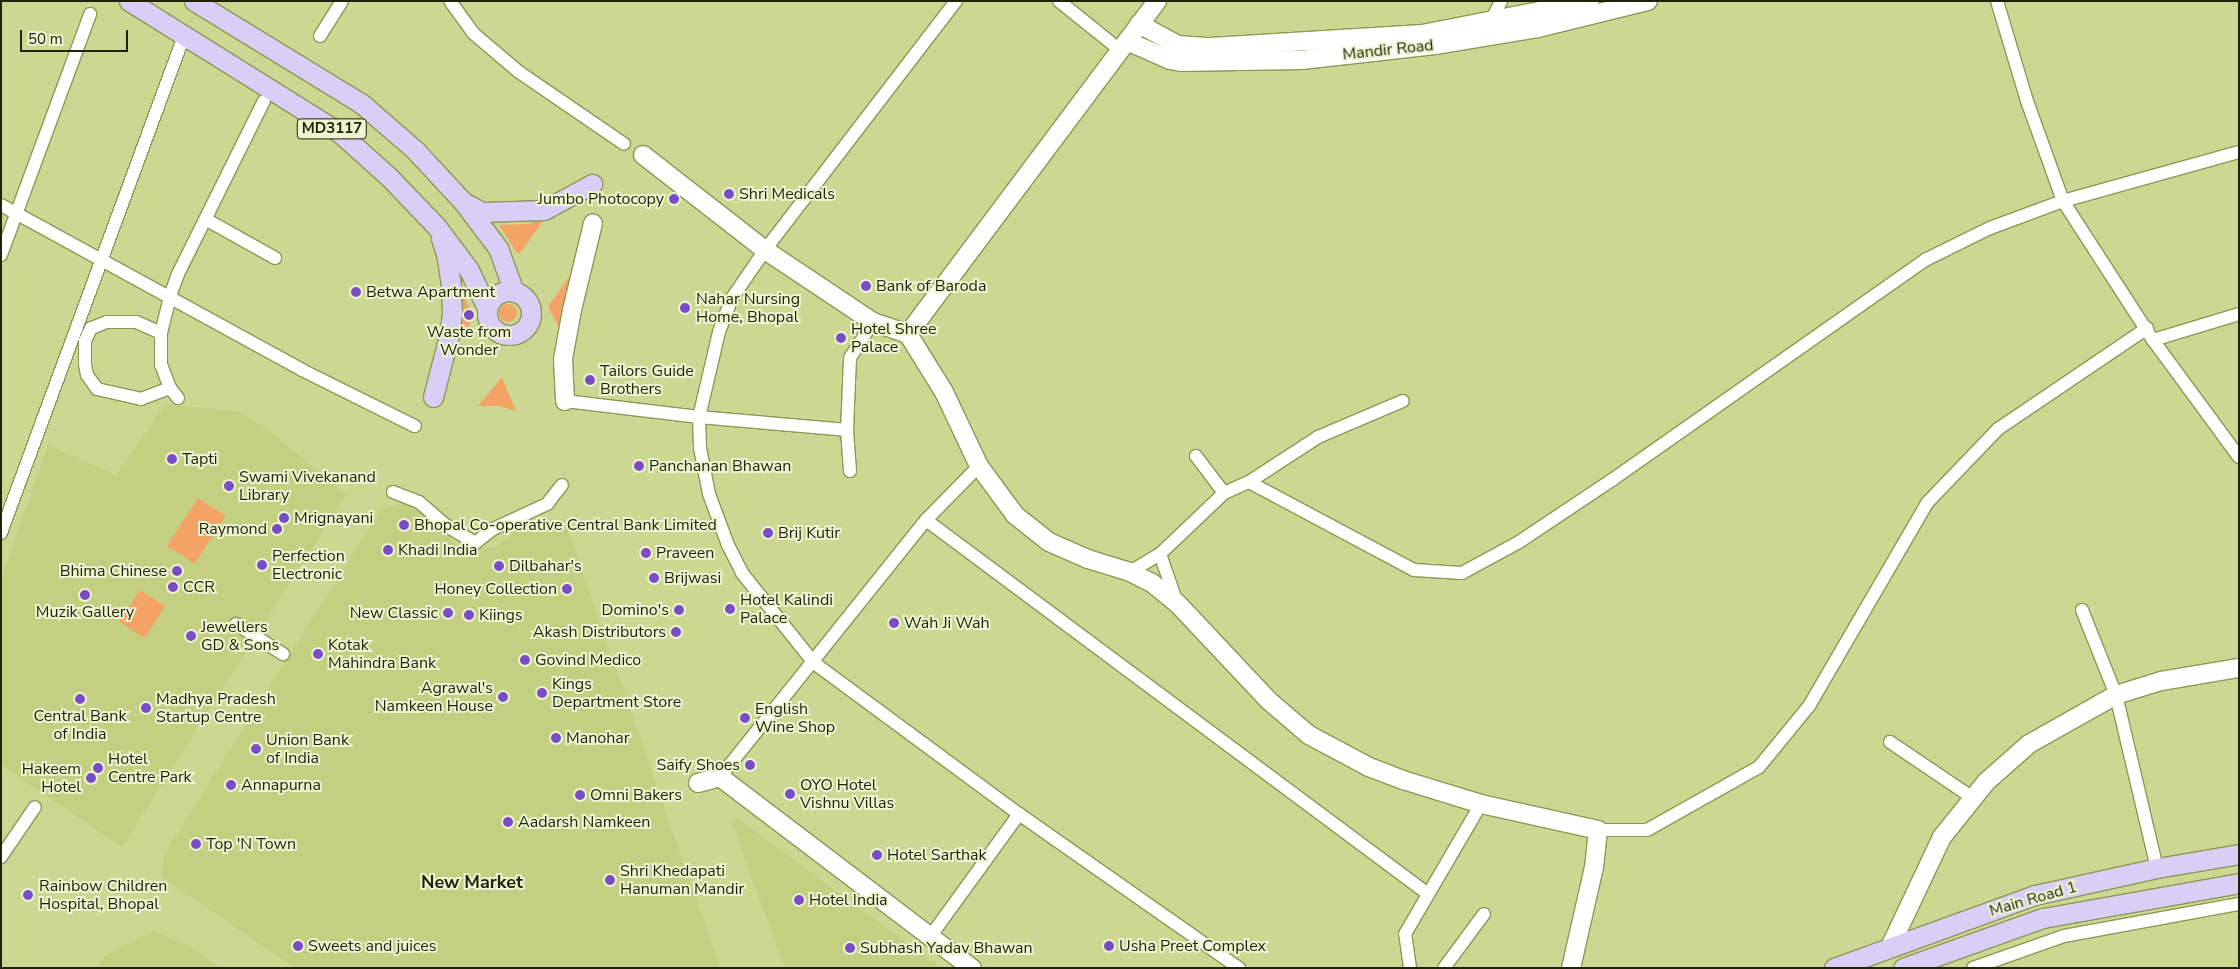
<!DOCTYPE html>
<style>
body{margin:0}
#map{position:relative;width:2240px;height:969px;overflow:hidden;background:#ccd792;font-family:"Nunito Sans",sans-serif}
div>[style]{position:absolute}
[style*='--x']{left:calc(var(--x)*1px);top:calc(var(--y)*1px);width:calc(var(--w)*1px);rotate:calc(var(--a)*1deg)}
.built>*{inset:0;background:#c3cf81}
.green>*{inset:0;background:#f4a367;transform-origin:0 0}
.round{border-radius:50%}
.roads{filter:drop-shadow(1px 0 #8d9754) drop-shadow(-1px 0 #8d9754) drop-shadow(0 1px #8d9754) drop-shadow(0 -1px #8d9754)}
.street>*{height:12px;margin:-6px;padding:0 6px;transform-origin:6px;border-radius:6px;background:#fff}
.secondary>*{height:18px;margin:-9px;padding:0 9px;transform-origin:9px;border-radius:9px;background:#fff}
.primary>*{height:19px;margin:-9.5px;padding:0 9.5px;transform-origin:9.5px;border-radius:9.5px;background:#d8cef6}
.primary>.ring{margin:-9.5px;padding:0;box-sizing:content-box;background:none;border:19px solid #d8cef6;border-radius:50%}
.dots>*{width:14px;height:14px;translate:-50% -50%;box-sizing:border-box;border:2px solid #eef4d2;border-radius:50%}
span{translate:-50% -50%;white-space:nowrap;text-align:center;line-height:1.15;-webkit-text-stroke:4px #eef4d2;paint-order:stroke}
.shield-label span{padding:1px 4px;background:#eef4d2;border:1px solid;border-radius:4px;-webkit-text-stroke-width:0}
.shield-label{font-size:15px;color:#1e2206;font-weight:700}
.street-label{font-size:16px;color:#1e2206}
.poi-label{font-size:16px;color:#1e2206}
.left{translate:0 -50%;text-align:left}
.right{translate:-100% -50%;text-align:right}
.neighbourhood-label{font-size:18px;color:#1e2206;font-weight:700}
.frame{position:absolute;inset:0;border:2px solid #1e2206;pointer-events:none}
.scale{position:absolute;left:20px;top:30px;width:108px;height:22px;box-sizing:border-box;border:2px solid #1e2206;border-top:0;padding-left:6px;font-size:15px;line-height:18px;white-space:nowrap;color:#1e2206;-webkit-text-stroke:4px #eef4d2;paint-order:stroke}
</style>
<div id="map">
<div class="built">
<div style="clip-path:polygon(166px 404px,241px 412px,276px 436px,346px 495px,122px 847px,1px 765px,1px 581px,48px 445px,116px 475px)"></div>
<div style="clip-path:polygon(406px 502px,440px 525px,460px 550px,497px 547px,525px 523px,564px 519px,720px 968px,295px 968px,162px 877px,164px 855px,381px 509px)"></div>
<div style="clip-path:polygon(738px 819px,941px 968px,785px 968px,731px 821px)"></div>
<div style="clip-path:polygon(154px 931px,197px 950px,220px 968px,96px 968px,105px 956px)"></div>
</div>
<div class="green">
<div style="clip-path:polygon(538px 221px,543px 221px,520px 253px,517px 253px,499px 225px,528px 224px)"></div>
<div style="clip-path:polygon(575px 273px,561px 331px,548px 307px,571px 274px)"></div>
<div style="clip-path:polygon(461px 289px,473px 316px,470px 324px,459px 339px,454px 343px,458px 290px)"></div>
<div class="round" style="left:499px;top:304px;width:18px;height:18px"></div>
<div style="clip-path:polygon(502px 377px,516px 411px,499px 406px,478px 406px)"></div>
<div style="left:198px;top:498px;width:33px;height:57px;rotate:33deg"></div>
<div style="left:140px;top:590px;width:30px;height:38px;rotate:33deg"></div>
</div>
<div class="roads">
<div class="street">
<div style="--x:450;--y:1;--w:39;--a:54"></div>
<div style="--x:473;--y:33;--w:60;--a:40.3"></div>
<div style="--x:519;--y:72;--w:127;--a:34.4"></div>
<div style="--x:956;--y:1;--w:314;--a:127.5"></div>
<div style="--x:765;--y:250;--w:58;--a:124.5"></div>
<div style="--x:732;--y:298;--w:36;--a:111"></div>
<div style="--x:719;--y:332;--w:87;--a:103.2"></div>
<div style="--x:699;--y:417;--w:31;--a:88"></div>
<div style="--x:700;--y:448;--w:47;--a:78.9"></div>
<div style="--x:709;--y:494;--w:54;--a:69.6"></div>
<div style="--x:728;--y:545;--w:31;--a:63"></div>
<div style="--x:742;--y:573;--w:115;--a:51.3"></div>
<div style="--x:814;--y:663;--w:255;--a:36.4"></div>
<div style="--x:1019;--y:814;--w:269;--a:35"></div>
<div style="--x:1059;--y:1;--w:78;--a:38.8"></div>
<div style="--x:1997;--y:1;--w:104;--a:73.3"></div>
<div style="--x:2027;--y:101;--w:106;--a:70.2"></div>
<div style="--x:2063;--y:201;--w:166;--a:57.1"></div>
<div style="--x:2153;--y:340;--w:145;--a:53.7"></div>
<div style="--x:1491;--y:21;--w:22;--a:-63"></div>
<div style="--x:320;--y:36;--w:41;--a:-57.8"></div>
<div style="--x:1;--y:205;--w:343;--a:28.7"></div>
<div style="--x:302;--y:370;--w:126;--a:26.4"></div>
<div style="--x:207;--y:220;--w:78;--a:29.2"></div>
<div style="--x:1;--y:255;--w:257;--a:-69.7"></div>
<div style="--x:161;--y:333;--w:27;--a:-156"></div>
<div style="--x:136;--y:322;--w:29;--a:180"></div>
<div style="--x:107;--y:322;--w:17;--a:159"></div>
<div style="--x:91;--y:328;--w:14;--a:115"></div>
<div style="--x:85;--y:341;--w:23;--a:90"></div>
<div style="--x:85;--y:364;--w:11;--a:80"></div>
<div style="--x:87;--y:375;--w:17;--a:54"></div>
<div style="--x:97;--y:389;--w:45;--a:12.8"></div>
<div style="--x:141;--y:399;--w:31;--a:-21"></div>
<div style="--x:2153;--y:340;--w:90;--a:-16.8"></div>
<div style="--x:178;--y:398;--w:13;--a:-129"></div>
<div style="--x:170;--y:388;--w:25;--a:-111"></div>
<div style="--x:161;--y:365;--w:32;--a:-90"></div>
<div style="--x:161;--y:333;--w:38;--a:-76"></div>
<div style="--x:170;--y:296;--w:23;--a:-70"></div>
<div style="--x:178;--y:274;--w:193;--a:-63.6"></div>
<div style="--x:565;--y:401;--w:135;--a:6.8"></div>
<div style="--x:699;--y:417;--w:149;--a:5"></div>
<div style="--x:1196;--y:456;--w:46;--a:52.9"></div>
<div style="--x:850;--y:471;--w:41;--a:-94.2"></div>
<div style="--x:847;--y:430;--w:72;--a:-87.6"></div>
<div style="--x:850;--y:358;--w:43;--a:-57.4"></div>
<div style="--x:1249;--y:482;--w:82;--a:-33.1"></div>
<div style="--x:1318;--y:437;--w:92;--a:-23"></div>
<div style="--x:393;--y:492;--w:28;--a:21"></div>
<div style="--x:419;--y:502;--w:37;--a:41"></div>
<div style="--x:447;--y:526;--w:33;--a:31"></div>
<div style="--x:475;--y:543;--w:23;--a:-38"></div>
<div style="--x:493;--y:529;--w:60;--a:-24.8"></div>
<div style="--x:547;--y:504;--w:24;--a:-52"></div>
<div style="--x:926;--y:520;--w:626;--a:36.69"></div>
<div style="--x:1;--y:533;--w:530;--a:-69.79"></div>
<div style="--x:1160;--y:554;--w:52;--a:70.9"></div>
<div style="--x:1130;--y:572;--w:35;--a:-31"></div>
<div style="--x:1160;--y:554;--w:88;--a:-43.6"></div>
<div style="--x:1224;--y:493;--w:27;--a:-24"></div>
<div style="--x:1249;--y:482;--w:187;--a:28.1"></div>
<div style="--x:1414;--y:570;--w:48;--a:3.6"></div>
<div style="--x:1462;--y:573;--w:65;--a:-28.5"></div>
<div style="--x:1519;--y:542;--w:112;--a:-33.7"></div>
<div style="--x:1612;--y:480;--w:383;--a:-35.1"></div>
<div style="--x:1925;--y:260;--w:72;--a:-26.2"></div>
<div style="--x:1990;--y:228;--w:78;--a:-20.3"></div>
<div style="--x:2063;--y:201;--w:183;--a:-15.6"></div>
<div style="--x:2082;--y:610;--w:92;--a:68.2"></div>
<div style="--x:2116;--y:695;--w:178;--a:76.7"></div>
<div style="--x:236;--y:624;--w:56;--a:32.6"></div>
<div style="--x:1890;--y:742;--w:100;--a:34"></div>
<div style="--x:720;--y:777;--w:329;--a:-51.3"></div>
<div style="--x:926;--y:520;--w:76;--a:-45.5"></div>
<div style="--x:1598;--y:830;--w:49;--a:0"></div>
<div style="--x:1647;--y:830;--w:129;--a:-29.4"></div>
<div style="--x:1759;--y:767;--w:79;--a:-50.7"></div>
<div style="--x:1809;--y:706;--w:235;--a:-59.8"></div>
<div style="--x:1927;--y:503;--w:103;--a:-46.2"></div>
<div style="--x:1998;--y:429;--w:180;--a:-34.1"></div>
<div style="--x:1;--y:857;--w:60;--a:-55.8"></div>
<div style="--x:930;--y:937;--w:152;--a:-54.1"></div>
<div style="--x:1410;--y:968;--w:34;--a:-98"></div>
<div style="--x:1405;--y:934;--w:151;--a:-59.7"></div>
<div style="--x:1444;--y:968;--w:67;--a:-53.5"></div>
<div style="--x:1973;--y:968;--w:96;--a:-19.4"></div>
<div style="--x:2064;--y:936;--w:178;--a:-10.4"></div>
</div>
<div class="secondary">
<div style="--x:1139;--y:24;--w:44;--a:28.3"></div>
<div style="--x:1178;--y:45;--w:32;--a:4"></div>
<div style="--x:1210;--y:47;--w:212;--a:-3.5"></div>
<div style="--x:1422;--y:34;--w:171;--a:-11.1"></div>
<div style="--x:1127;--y:41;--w:47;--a:23.8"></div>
<div style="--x:1170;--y:60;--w:11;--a:10"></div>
<div style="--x:1181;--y:62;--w:121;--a:-0.9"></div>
<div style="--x:1302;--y:60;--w:134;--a:-6.4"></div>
<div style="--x:1435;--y:45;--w:104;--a:-9.4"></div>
<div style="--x:1538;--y:28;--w:113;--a:-13.8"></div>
<div style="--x:643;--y:155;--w:155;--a:37.9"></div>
<div style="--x:765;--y:250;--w:130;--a:33.7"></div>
<div style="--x:873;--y:322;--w:37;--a:19"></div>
<div style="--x:908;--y:334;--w:68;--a:58.2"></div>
<div style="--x:944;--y:392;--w:82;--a:64.7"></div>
<div style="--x:979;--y:466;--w:61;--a:53.7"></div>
<div style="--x:1015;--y:515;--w:43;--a:38.5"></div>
<div style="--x:1049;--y:542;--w:43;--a:23.6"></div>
<div style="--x:1088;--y:559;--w:44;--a:17.2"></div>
<div style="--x:1130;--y:572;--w:25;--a:27"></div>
<div style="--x:1152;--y:583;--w:32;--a:39"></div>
<div style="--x:1177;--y:603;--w:133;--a:46.8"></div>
<div style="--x:1268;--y:700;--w:54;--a:40.5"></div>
<div style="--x:1309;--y:735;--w:68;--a:28.1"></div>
<div style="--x:1369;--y:767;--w:36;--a:21"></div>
<div style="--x:1403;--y:780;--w:82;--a:17.1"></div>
<div style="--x:1481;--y:804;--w:120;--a:12.5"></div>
<div style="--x:1598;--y:830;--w:37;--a:96"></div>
<div style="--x:1594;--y:867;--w:104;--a:102.8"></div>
<div style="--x:908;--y:334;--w:416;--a:-53.2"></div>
<div style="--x:565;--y:401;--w:42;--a:-92.7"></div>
<div style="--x:563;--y:359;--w:50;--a:-79.6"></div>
<div style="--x:572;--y:310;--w:89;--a:-76.4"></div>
<div style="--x:698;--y:783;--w:23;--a:-15"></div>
<div style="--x:720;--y:777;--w:316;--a:37.2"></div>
<div style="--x:1890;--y:947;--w:122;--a:-64.7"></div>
<div style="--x:1942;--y:837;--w:70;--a:-51.3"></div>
<div style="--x:1986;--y:782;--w:57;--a:-41.5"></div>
<div style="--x:2029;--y:744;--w:100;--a:-29.4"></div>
<div style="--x:2116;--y:695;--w:47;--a:-17.3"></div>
<div style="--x:2161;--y:681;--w:79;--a:-9.5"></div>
</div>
<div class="primary">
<div style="--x:129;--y:1;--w:249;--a:32"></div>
<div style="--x:340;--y:133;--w:66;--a:41.9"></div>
<div style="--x:389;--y:177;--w:68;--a:46.2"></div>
<div style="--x:436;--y:226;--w:55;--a:53.1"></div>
<div style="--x:469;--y:270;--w:42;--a:64.7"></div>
<div style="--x:194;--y:1;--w:197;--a:31.5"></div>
<div style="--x:362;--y:104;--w:70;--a:41"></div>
<div style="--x:415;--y:150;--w:72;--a:47.2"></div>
<div style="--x:464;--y:203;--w:56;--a:52.9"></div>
<div style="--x:498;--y:248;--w:47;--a:70"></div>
<div style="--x:465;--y:203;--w:19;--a:28"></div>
<div style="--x:482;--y:212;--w:62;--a:-1.8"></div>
<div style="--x:544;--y:210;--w:55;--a:-28.4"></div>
<div class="ring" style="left:487px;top:291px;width:25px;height:25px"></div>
<div style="--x:433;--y:397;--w:64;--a:-75.5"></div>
<div style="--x:449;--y:335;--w:21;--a:-82"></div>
<div style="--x:452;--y:314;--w:29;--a:-92"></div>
<div style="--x:451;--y:285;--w:31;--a:-99"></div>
<div style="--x:446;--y:254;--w:16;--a:-108"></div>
<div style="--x:1834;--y:968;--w:214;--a:-20"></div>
<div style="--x:2035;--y:895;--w:125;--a:-12.5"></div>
<div style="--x:2157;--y:868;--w:83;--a:-9.7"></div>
<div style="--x:1903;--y:968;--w:149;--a:-19.7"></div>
<div style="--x:2043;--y:918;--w:199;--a:-10.1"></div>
</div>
</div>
<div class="dots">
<div style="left:729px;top:194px;background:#784dc6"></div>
<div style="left:674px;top:199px;background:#784dc6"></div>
<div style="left:866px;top:286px;background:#784dc6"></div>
<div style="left:356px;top:292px;background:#784dc6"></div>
<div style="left:685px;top:308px;background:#784dc6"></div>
<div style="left:469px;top:315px;background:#784dc6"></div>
<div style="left:841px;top:338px;background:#784dc6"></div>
<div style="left:590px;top:380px;background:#784dc6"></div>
<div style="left:172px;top:459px;background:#784dc6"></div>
<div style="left:639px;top:466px;background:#784dc6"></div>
<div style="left:229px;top:486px;background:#784dc6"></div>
<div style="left:284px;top:518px;background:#784dc6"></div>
<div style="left:404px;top:525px;background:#784dc6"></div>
<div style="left:277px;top:529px;background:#784dc6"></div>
<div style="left:768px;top:533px;background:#784dc6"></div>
<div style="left:388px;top:550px;background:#784dc6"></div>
<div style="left:646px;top:553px;background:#784dc6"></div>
<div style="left:262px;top:565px;background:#784dc6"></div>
<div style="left:499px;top:566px;background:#784dc6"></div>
<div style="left:177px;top:571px;background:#784dc6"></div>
<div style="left:654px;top:578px;background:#784dc6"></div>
<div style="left:173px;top:587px;background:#784dc6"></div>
<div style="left:567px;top:589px;background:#784dc6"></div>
<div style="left:85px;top:595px;background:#784dc6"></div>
<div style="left:730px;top:609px;background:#784dc6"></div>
<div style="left:679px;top:610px;background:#784dc6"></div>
<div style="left:448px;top:613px;background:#784dc6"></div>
<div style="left:469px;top:615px;background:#784dc6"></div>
<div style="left:894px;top:623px;background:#784dc6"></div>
<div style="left:676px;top:632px;background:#784dc6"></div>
<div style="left:191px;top:636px;background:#784dc6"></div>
<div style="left:318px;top:654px;background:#784dc6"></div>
<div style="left:525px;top:660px;background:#784dc6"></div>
<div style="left:542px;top:693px;background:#784dc6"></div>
<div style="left:503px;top:697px;background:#784dc6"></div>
<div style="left:80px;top:699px;background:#784dc6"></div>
<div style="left:146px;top:708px;background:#784dc6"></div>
<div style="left:745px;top:718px;background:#784dc6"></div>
<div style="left:556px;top:738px;background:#784dc6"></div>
<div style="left:256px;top:749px;background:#784dc6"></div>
<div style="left:750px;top:765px;background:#784dc6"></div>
<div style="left:98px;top:768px;background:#784dc6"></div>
<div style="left:91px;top:778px;background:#784dc6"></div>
<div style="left:231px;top:785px;background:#784dc6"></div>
<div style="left:790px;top:794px;background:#784dc6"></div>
<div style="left:580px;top:795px;background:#784dc6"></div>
<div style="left:508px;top:822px;background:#784dc6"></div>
<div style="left:196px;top:844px;background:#784dc6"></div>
<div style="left:877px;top:855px;background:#784dc6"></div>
<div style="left:610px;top:880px;background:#784dc6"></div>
<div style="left:28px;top:895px;background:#784dc6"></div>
<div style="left:799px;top:900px;background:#784dc6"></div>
<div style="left:298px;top:946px;background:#784dc6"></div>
<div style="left:1109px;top:946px;background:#784dc6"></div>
<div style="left:850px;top:948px;background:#784dc6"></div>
</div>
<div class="shield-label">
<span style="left:332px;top:129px">MD3117</span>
</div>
<div class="street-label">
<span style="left:1388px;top:50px;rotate:-6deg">Mandir Road</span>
<span style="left:2033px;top:899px;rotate:-16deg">Main Road 1</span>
</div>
<div class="poi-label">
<span class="left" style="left:739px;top:194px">Shri Medicals</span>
<span class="right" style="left:664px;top:199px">Jumbo Photocopy</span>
<span class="left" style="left:876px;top:286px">Bank of Baroda</span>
<span class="left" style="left:366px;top:292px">Betwa Apartment</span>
<span class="left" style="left:696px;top:308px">Nahar Nursing<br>Home, Bhopal</span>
<span class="left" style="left:851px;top:338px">Hotel Shree<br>Palace</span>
<span style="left:469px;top:341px">Waste from<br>Wonder</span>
<span class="left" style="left:600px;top:380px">Tailors Guide<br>Brothers</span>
<span class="left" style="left:182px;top:459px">Tapti</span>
<span class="left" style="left:649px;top:466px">Panchanan Bhawan</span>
<span class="left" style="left:239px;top:486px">Swami Vivekanand<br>Library</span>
<span class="left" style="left:294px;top:518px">Mrignayani</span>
<span class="left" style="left:414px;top:525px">Bhopal Co-operative Central Bank Limited</span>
<span class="right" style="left:267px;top:529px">Raymond</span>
<span class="left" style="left:778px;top:533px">Brij Kutir</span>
<span class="left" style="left:398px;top:550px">Khadi India</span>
<span class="left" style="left:656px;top:553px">Praveen</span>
<span class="left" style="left:272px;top:565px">Perfection<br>Electronic</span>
<span class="left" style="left:509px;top:566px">Dilbahar's</span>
<span class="right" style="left:167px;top:571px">Bhima Chinese</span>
<span class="left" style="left:664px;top:578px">Brijwasi</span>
<span class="left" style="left:183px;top:587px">CCR</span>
<span class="right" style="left:557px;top:589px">Honey Collection</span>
<span class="left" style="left:740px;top:609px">Hotel Kalindi<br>Palace</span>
<span class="right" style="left:669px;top:610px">Domino's</span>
<span style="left:85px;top:612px">Muzik Gallery</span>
<span class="right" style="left:438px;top:613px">New Classic</span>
<span class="left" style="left:479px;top:615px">Kiings</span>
<span class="left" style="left:904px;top:623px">Wah Ji Wah</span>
<span class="left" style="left:201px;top:636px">Jewellers<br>GD &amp; Sons</span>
<span class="right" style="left:666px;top:632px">Akash Distributors</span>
<span class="left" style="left:328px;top:654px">Kotak<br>Mahindra Bank</span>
<span class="left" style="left:535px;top:660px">Govind Medico</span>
<span class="left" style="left:552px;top:693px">Kings<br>Department Store</span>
<span class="right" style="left:493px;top:697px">Agrawal's<br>Namkeen House</span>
<span class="left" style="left:156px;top:708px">Madhya Pradesh<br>Startup Centre</span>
<span class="left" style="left:755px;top:718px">English<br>Wine Shop</span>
<span style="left:80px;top:725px">Central Bank<br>of India</span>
<span class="left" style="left:566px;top:738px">Manohar</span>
<span class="left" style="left:266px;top:749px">Union Bank<br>of India</span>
<span class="left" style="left:108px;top:768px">Hotel<br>Centre Park</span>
<span class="right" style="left:740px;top:765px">Saify Shoes</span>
<span class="right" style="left:81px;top:778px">Hakeem<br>Hotel</span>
<span class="left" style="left:241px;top:785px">Annapurna</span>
<span class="left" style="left:800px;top:794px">OYO Hotel<br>Vishnu Villas</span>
<span class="left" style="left:590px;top:795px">Omni Bakers</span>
<span class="left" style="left:518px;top:822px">Aadarsh Namkeen</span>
<span class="left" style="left:206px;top:844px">Top 'N Town</span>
<span class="left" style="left:887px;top:855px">Hotel Sarthak</span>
<span class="left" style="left:620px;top:880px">Shri Khedapati<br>Hanuman Mandir</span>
<span class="left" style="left:39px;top:895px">Rainbow Children<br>Hospital, Bhopal</span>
<span class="left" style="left:809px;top:900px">Hotel India</span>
<span class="left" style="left:308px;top:946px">Sweets and juices</span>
<span class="left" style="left:1119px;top:946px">Usha Preet Complex</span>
<span class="left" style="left:860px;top:948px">Subhash Yadav Bhawan</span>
</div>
<div class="neighbourhood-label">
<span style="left:472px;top:882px">New Market</span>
</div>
<div class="frame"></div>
<div class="scale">50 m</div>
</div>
